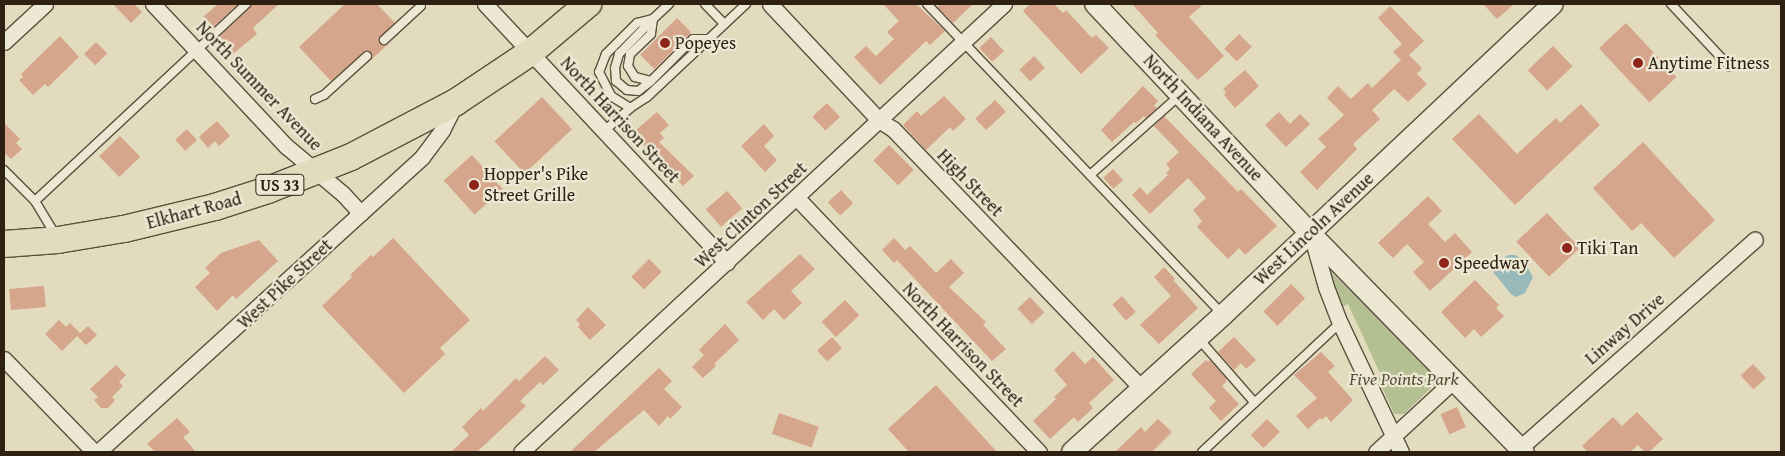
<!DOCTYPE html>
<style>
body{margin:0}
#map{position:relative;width:1785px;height:456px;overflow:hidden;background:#e3dbbd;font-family:"Gentium Book Plus",serif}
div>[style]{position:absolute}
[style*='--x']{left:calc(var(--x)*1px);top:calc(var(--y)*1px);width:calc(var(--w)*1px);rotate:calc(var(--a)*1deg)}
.green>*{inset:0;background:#b4c091}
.water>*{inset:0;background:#97b9b9}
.building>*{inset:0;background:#d5a58c;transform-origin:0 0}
.roads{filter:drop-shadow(1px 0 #5b503d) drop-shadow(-1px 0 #5b503d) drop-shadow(0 1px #5b503d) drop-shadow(0 -1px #5b503d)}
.service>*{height:8px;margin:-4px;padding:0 4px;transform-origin:4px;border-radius:4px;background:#ede8d4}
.minor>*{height:15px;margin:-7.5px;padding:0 7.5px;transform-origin:7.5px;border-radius:7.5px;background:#ede8d4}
.tertiary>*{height:20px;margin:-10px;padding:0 10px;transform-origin:10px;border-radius:10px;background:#ede8d4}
.trunk>*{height:26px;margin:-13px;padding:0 13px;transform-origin:13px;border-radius:13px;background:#e3dbbd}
.dots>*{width:14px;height:14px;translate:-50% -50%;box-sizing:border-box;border:2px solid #ede8d4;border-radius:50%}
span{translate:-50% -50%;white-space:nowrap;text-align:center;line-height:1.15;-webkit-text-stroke:4.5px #ede8d4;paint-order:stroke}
.shield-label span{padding:1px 4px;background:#ede8d4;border:1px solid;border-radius:4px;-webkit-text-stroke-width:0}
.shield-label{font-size:16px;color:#2e2112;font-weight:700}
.poi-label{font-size:18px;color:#2e2112}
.left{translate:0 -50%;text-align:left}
.street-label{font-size:18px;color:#2e2112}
.park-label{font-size:18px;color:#565138;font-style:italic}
.frame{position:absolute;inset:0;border:5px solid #2e2112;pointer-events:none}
</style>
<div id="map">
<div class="green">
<div style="clip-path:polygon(1331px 272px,1398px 336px,1437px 379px,1435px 384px,1404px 414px,1394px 414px,1378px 378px,1380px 373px,1348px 304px,1340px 308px,1330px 274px)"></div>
</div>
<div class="water">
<div style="clip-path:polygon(1508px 255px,1515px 255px,1523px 260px,1533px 277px,1525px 293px,1516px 297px,1511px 294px,1493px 272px,1494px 266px)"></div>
</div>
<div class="building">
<div style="clip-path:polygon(113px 4px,134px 4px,142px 12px,131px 23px)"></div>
<div style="clip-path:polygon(218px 4px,238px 4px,212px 28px,203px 17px)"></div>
<div style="clip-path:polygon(252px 4px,279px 4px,253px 28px,257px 34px,233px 54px,220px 36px,250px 8px)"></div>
<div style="clip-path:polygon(345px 4px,377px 4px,395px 23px,379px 39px,382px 45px,388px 44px,371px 60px,371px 53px,364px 52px,331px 81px,299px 47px)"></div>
<div style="clip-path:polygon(883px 4px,916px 4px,945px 31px,930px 45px,926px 41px,880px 85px,854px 57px,866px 46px,876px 56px,894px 39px,887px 32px,899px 21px)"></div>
<div style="clip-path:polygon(941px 4px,973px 4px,953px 23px,937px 7px)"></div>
<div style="clip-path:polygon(1030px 4px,1054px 4px,1063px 13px,1066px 10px,1092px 38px,1096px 35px,1109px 48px,1081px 74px,1023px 11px)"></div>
<div style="clip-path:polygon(1132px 4px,1203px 4px,1189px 17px,1224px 56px,1198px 80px,1155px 35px,1158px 33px)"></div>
<div style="clip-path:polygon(1483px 4px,1514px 4px,1497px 19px)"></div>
<div style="clip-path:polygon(1390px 6px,1424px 41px,1409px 55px,1422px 68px,1417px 74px,1427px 84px,1408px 102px,1394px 89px,1372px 110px,1380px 119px,1353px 144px,1357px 149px,1317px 190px,1300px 172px,1326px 147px,1318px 139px,1344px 115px,1327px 98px,1338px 86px,1351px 99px,1368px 83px,1372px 88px,1401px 60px,1393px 52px,1402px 44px,1378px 18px)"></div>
<div style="left:677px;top:18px;width:20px;height:52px;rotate:45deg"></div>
<div style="left:1626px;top:23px;width:74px;height:37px;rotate:47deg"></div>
<div style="left:1239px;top:34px;width:18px;height:21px;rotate:45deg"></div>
<div style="clip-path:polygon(60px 36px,79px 57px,48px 87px,45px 84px,33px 95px,19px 80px,23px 77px,21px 74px)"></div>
<div style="left:991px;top:37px;width:19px;height:16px;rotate:47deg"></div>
<div style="left:96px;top:42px;width:16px;height:17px;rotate:45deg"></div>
<div style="left:1553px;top:46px;width:28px;height:35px;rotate:46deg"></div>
<div style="left:1034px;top:56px;width:16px;height:20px;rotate:47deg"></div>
<div style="clip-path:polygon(1245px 70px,1259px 86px,1235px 108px,1224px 95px,1226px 92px,1223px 89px)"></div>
<div style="clip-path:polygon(1143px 86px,1158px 101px,1154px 106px,1157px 108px,1146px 118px,1144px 116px,1136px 123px,1134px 122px,1112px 142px,1101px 130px)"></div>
<div style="clip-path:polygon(944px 96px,966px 119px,953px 131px,950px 127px,926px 150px,903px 125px,917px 111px,921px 116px)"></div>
<div style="left:542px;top:97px;width:44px;height:65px;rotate:47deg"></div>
<div style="left:995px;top:100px;width:16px;height:27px;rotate:47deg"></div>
<div style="left:827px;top:103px;width:19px;height:20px;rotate:47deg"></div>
<div style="clip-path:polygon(1581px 104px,1600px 125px,1515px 205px,1452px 139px,1479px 114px,1517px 154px,1556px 118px,1560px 123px)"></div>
<div style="clip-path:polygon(657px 112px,669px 125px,660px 133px,664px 138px,659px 142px,694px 176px,683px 186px,635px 136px,638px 133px,636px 130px)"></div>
<div style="clip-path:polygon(1279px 112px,1290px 124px,1300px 114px,1310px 124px,1286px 147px,1265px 125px)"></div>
<div style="clip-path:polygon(1164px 116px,1238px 192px,1241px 189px,1277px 226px,1245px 255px,1239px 248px,1228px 259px,1197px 227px,1202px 221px,1193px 210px,1206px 198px,1188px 178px,1150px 214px,1132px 195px,1140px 187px,1147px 195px,1168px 175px,1166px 173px,1170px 169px,1166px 164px,1179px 152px,1154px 126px)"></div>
<div style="clip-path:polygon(217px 121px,230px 136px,219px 146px,215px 141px,208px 148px,199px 137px)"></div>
<div style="clip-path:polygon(4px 123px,20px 139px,16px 143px,22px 149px,11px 159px,6px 154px,4px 156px)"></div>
<div style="clip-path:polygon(764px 124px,774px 136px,764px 146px,777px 160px,765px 172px,741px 146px)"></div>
<div style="left:187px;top:129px;width:15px;height:16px;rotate:48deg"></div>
<div style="left:120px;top:136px;width:29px;height:29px;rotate:46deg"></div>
<div style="clip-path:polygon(1643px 142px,1715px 220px,1674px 258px,1641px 223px,1632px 231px,1593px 188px)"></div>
<div style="left:889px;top:145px;width:35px;height:22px;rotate:45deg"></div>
<div style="left:472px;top:155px;width:46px;height:38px;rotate:48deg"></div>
<div style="left:1113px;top:169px;width:15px;height:13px;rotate:48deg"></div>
<div style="left:841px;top:190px;width:18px;height:18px;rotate:47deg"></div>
<div style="left:727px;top:191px;width:23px;height:28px;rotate:49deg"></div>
<div style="clip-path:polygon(1428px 196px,1442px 211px,1428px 224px,1445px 242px,1455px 233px,1472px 252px,1430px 291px,1413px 272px,1424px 262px,1407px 244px,1393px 258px,1378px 243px)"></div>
<div style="left:1547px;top:213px;width:48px;height:42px;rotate:47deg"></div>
<div style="clip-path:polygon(393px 238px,470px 320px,440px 348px,445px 354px,404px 393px,322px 306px,352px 277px,350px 275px,371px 255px,373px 257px)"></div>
<div style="clip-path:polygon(894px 238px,905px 250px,910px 246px,936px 273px,951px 259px,964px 273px,949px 287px,986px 322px,983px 325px,1006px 349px,992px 361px,897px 260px,894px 263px,882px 250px)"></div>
<div style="clip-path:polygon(259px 240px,278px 261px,236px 299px,233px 295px,217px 311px,195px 287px,210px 273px,205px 268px,221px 253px)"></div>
<div style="clip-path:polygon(800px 254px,815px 269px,791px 291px,802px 303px,784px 320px,774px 309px,763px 320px,746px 302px)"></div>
<div style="left:649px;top:259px;width:18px;height:25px;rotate:45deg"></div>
<div style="clip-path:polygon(1164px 267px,1175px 279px,1173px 280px,1198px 308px,1159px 344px,1140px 325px,1171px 296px,1154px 277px)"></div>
<div style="clip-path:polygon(1475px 280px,1499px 305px,1496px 308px,1504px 316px,1481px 337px,1474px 329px,1465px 338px,1441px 312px)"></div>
<div style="left:1291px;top:284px;width:20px;height:39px;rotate:45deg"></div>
<div style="left:44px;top:286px;width:21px;height:35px;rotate:85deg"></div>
<div style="left:1122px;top:296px;width:21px;height:13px;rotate:49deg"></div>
<div style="left:1030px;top:297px;width:21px;height:17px;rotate:47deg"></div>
<div style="left:845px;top:300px;width:21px;height:32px;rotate:47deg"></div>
<div style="clip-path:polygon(588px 307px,606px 325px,590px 340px,578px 327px,580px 324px,576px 320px)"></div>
<div style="clip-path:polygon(59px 320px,66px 327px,70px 323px,80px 333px,88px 326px,97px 335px,86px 345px,77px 336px,62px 351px,45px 334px)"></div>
<div style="clip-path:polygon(725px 324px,739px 340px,714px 364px,716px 366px,703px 378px,692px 367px,704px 355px,699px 350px)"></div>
<div style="left:832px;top:337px;width:15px;height:20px;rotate:48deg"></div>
<div style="clip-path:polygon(1234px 337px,1256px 360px,1246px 369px,1241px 363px,1234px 370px,1218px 352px)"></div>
<div style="clip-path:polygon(1073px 351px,1085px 364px,1093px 357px,1114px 380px,1089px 403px,1093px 408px,1078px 422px,1074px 417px,1050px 439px,1033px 421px,1056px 399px,1054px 397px,1067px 385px,1054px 370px)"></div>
<div style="clip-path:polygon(1321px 352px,1335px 366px,1328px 372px,1353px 400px,1331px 422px,1326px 416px,1322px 420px,1320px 418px,1308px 429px,1296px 416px,1317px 398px,1294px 375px)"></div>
<div style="clip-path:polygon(545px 356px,559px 370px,543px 385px,540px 382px,520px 401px,526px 406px,477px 452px,451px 452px,469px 435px,462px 427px,481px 408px,483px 411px,516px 378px,519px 381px)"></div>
<div style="clip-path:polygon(1206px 360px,1208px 362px,1210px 360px,1226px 378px,1226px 382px,1222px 386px,1239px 404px,1221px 421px,1209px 408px,1216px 401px,1191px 374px)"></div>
<div style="left:1753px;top:364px;width:19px;height:17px;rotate:47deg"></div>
<div style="clip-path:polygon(116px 365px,126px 375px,119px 382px,123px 386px,112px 397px,115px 400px,108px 408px,101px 408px,94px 400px,98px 397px,90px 389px)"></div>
<div style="clip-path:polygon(659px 368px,672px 381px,664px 389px,682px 407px,670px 419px,668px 416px,659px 426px,644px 410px,594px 452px,570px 452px)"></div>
<div style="clip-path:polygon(936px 385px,997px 452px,909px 452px,888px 429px)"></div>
<div style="left:1457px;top:407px;width:22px;height:18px;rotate:66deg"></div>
<div style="clip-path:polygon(1637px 412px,1663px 439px,1649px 452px,1645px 452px,1638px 445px,1630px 452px,1588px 452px,1582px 446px,1613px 417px,1622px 426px)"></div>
<div style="left:779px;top:413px;width:42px;height:22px;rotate:19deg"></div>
<div style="clip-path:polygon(177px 418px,190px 432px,183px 437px,196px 452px,155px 452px,147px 444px)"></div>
<div style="clip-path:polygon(1158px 419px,1172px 432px,1152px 452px,1115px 452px,1141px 427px,1145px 432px)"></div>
<div style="left:1267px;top:419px;width:18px;height:23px;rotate:45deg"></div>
</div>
<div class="roads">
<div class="service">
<div style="--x:669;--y:4;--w:22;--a:137"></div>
<div style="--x:653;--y:19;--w:16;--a:166"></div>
<div style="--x:637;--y:23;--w:44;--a:135"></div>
<div style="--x:606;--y:54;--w:19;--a:111"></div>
<div style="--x:599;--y:72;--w:27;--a:63"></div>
<div style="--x:611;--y:96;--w:22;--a:32"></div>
<div style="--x:630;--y:108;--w:20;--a:-33"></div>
<div style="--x:647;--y:97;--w:136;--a:-43.2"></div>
<div style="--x:705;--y:4;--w:28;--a:46"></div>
<div style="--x:927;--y:4;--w:428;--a:46.4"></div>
<div style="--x:1671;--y:4;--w:85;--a:46.9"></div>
<div style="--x:653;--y:19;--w:15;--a:98"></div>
<div style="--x:651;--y:34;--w:29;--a:136"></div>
<div style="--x:630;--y:54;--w:12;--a:99"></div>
<div style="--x:628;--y:66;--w:13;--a:58"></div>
<div style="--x:635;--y:77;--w:16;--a:14"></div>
<div style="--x:651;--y:81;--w:59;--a:-45"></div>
<div style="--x:693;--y:39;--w:15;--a:0"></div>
<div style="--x:384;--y:40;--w:50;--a:-42.6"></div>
<div style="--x:651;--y:81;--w:16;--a:142"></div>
<div style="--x:638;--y:91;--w:11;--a:-175"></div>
<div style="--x:627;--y:90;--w:14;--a:-141"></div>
<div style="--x:616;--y:81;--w:13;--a:-94"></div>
<div style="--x:615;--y:68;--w:15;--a:-74"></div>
<div style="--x:619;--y:54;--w:49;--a:-45.8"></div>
<div style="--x:315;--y:99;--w:10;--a:-24"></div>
<div style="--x:324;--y:95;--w:58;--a:-42.2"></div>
<div style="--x:604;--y:131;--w:35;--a:-41"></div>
<div style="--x:4;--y:170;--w:44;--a:45"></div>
<div style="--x:35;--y:201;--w:41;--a:59"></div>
<div style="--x:1090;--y:175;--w:120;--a:-41.6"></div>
<div style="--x:35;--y:201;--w:289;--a:-43"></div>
<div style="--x:1198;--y:338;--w:86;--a:48.8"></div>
<div style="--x:1202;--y:452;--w:189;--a:-43.1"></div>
</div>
<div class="minor">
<div style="--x:153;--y:4;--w:195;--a:46.9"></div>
<div style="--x:286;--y:146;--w:75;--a:40.1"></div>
<div style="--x:343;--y:194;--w:26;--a:47"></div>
<div style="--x:485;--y:4;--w:354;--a:46.9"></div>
<div style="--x:770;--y:4;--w:161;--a:46.8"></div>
<div style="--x:880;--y:121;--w:15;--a:32"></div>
<div style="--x:893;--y:129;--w:360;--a:46.2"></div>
<div style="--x:4;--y:42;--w:56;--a:-42.8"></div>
<div style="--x:797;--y:198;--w:351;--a:46.4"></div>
<div style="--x:1311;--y:234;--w:55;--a:74.2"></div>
<div style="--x:1326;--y:287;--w:39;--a:69"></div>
<div style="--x:1340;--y:323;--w:143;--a:64.7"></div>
<div style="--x:4;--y:359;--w:129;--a:45.9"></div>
<div style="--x:1520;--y:448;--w:314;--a:-41.6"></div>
<div style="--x:98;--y:452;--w:438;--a:-42.3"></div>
<div style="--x:422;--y:157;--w:34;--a:-53"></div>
<div style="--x:442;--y:130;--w:29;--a:-63"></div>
<div style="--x:521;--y:452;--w:659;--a:-42.85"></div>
<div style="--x:1376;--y:452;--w:108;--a:-42.7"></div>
</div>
<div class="tertiary">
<div style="--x:1095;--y:4;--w:314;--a:46.8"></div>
<div style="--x:1310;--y:233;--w:306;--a:45.7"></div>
<div style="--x:1072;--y:452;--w:204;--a:-42.2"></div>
<div style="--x:1223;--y:315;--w:453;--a:-43.3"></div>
</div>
<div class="trunk">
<div style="--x:4;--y:244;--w:54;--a:-4.2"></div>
<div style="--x:58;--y:240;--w:67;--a:-9.5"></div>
<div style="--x:124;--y:229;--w:94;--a:-13.6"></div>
<div style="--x:215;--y:207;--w:56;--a:-17.8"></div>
<div style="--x:268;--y:190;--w:89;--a:-21.7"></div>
<div style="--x:351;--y:157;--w:119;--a:-27.6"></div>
<div style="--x:456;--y:102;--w:90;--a:-33.7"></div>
<div style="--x:531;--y:52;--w:75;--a:-40.1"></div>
</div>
</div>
<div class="dots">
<div style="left:665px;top:43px;background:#8f2418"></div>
<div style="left:1638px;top:63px;background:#8f2418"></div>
<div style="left:474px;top:185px;background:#8f2418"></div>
<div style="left:1567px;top:248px;background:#8f2418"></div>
<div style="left:1444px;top:263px;background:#8f2418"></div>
</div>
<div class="shield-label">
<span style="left:280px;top:185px">US 33</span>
</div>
<div class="poi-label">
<span class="left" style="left:675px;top:43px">Popeyes</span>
<span class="left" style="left:1648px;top:63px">Anytime Fitness</span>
<span class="left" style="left:484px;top:185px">Hopper's Pike<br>Street Grille</span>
<span class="left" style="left:1577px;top:248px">Tiki Tan</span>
<span class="left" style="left:1454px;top:263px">Speedway</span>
</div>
<div class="street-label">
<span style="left:259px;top:86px;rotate:46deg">North Summer Avenue</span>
<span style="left:1203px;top:118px;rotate:47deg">North Indiana Avenue</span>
<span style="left:620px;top:120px;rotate:47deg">North Harrison Street</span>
<span style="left:970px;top:183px;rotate:46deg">High Street</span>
<span style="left:194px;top:211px;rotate:-15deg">Elkhart Road</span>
<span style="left:751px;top:215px;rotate:-43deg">West Clinton Street</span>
<span style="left:1314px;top:229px;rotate:-43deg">West Lincoln Avenue</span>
<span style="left:285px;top:284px;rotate:-43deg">West Pike Street</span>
<span style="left:1625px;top:329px;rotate:-41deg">Linway Drive</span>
<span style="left:963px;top:345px;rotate:46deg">North Harrison Street</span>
</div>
<div class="park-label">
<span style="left:1404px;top:379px">Five Points Park</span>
</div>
<div class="frame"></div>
</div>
